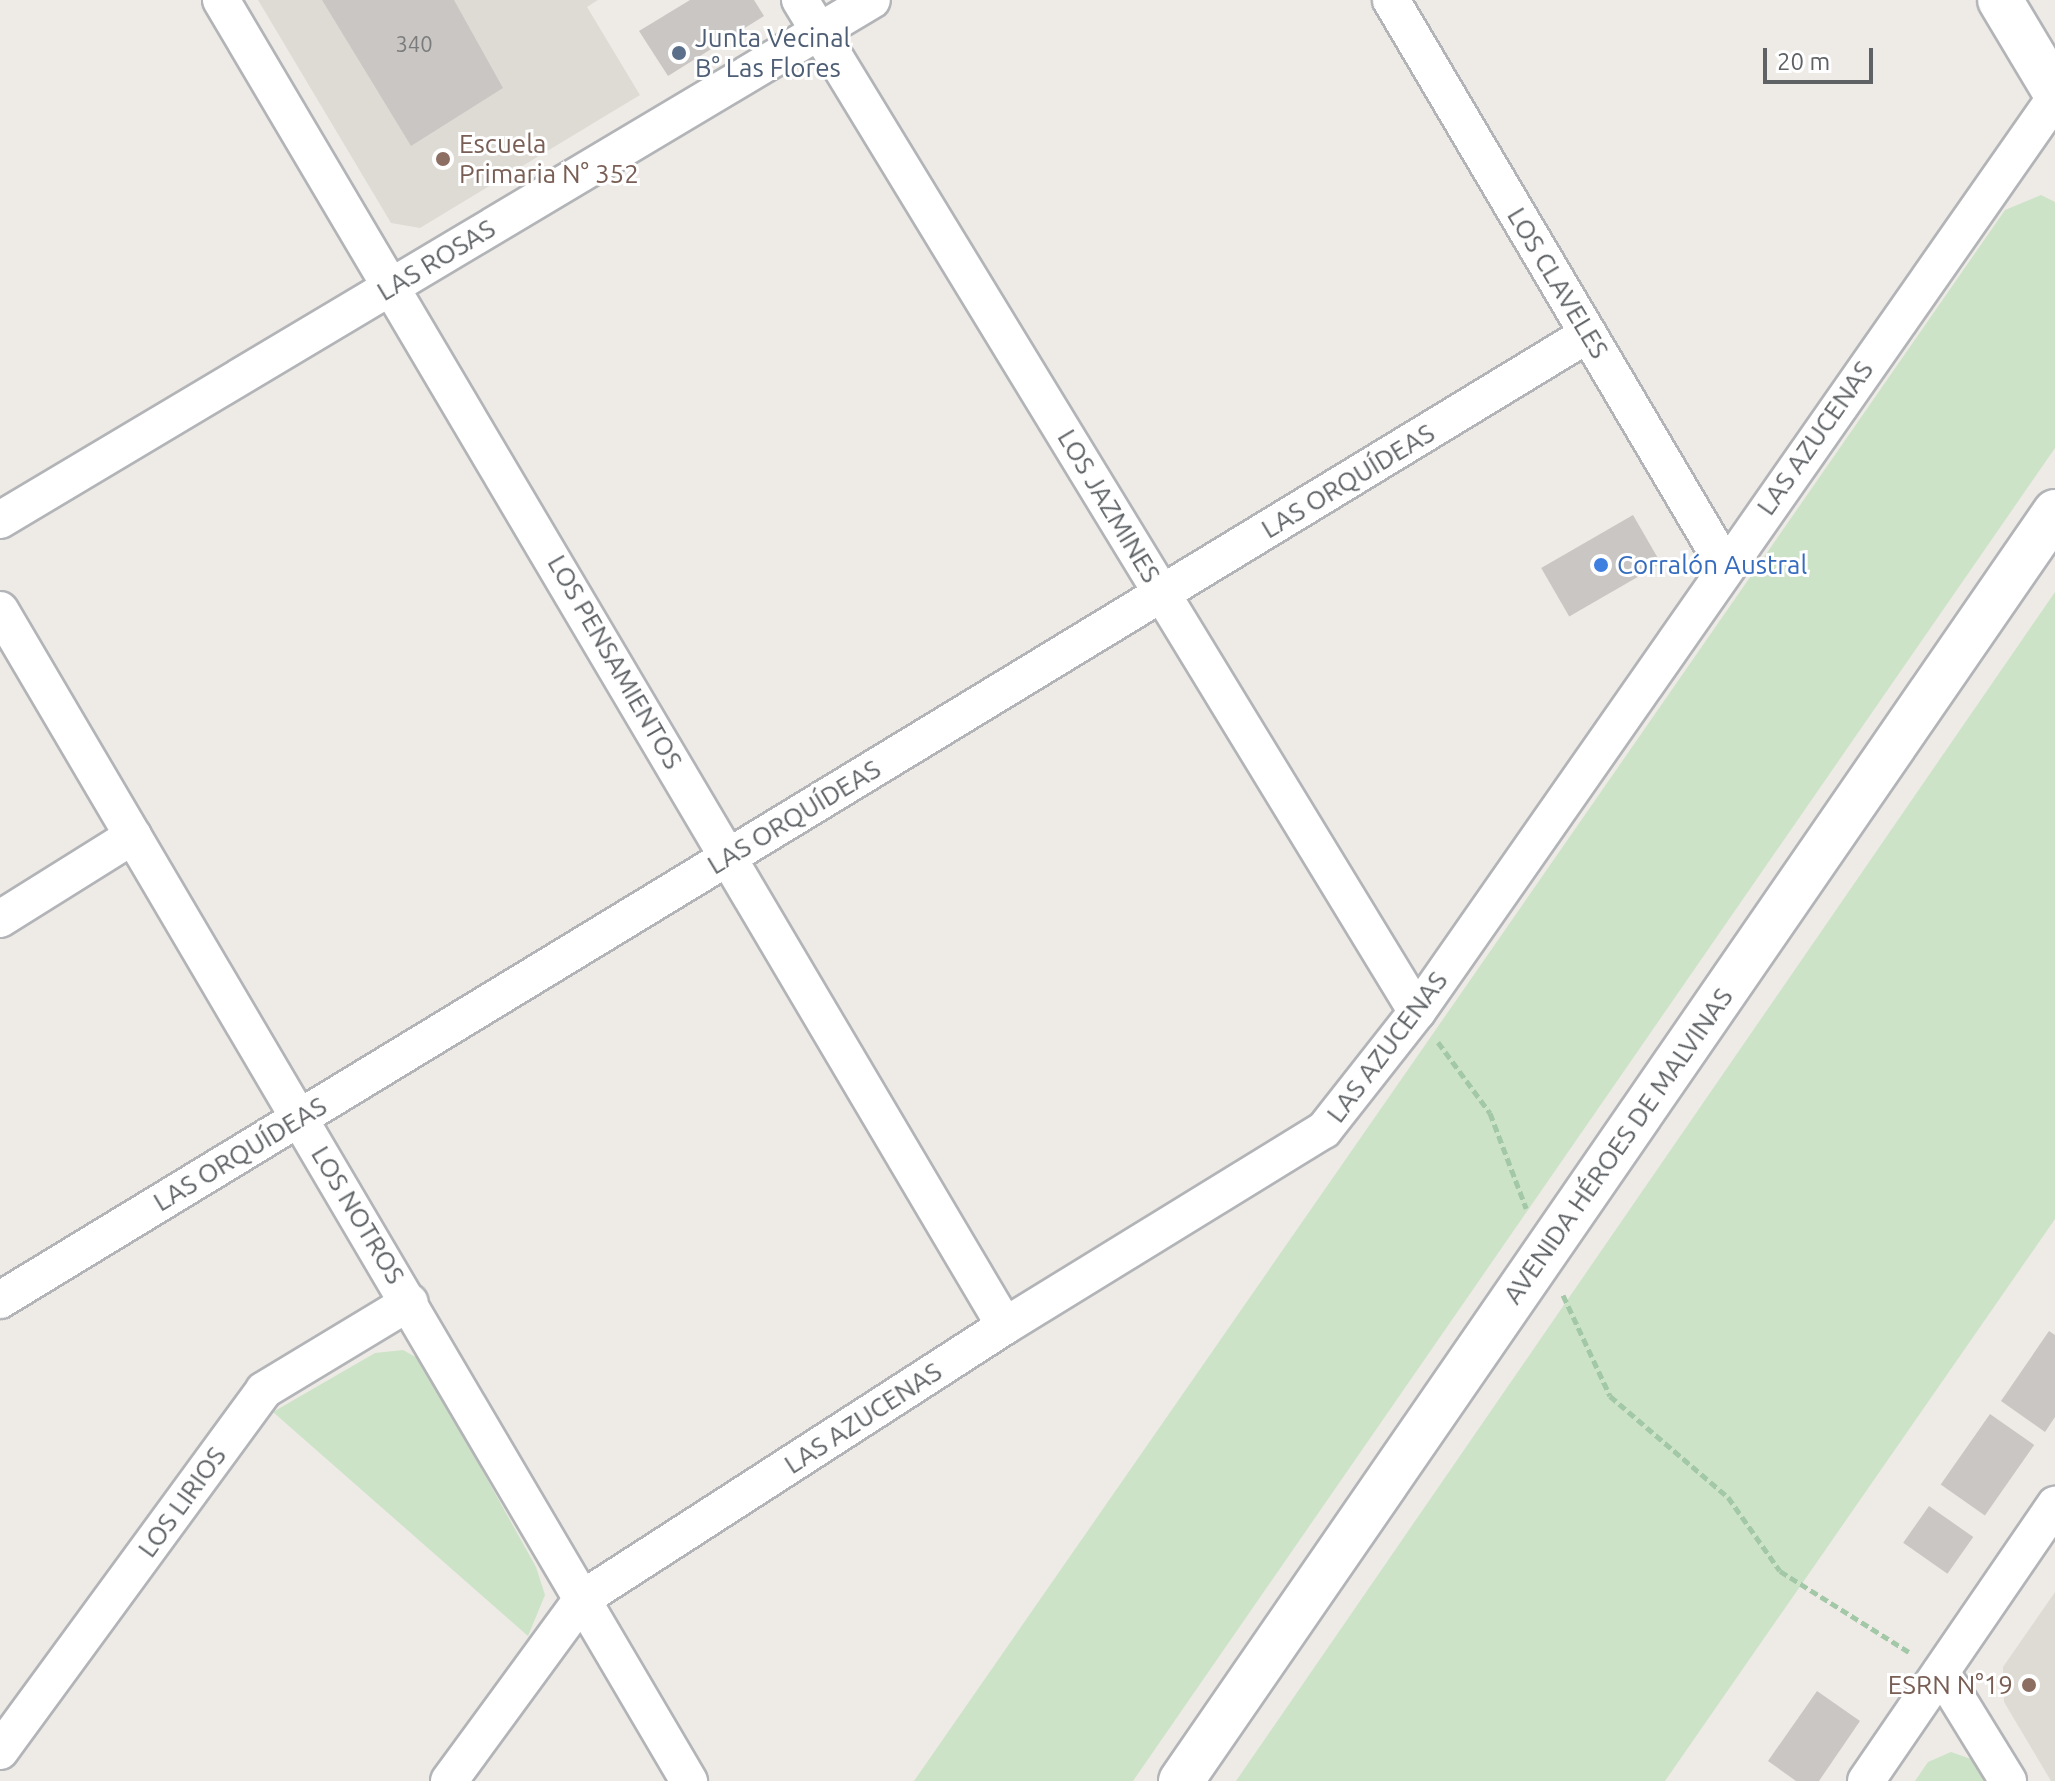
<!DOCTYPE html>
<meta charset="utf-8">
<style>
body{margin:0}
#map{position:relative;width:2055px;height:1781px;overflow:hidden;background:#eeebe7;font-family:Ubuntu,sans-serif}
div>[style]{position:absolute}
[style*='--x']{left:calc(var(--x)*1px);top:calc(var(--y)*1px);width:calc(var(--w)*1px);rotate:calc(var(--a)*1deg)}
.education>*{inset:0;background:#dedbd5}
.green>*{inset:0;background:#cce3c7}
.building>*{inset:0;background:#cac6c3;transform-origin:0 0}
.path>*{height:5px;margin-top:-2.5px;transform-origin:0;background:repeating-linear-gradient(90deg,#a3c8a7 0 8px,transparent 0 12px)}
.roads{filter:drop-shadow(2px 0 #b2b4b7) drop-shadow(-2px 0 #b2b4b7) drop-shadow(0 2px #b2b4b7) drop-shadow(0 -2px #b2b4b7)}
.minor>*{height:36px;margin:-18px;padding:0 18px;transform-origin:18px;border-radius:18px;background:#fff}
.secondary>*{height:44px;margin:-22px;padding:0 22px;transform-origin:22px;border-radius:22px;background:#fff}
.dots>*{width:22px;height:22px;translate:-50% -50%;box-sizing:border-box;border:4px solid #fff;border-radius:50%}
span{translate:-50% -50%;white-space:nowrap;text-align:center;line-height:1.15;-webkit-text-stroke:6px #fff;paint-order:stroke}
.number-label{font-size:22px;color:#797b7c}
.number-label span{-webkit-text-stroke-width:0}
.service-label{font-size:26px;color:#4e5e75}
.left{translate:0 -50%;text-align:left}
.education-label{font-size:26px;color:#785e54}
.right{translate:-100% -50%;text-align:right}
.street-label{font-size:26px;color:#5e6265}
.shop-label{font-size:26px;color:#366cbe}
.scale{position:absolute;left:1763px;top:48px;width:110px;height:36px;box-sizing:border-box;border:4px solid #5e6265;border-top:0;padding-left:10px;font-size:24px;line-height:28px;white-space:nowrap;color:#5e6265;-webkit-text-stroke:6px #fff;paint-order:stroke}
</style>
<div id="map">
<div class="education">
<div style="clip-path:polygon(258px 0,598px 0,587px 7px,640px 95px,420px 228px,391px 223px)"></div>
<div style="clip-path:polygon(2055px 1592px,2055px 1781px,2051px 1781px,2004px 1702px,2003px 1667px)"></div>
</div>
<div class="green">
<div style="clip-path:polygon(2041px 195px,2055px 202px,2055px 448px,1133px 1781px,914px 1781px,2005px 210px)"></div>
<div style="clip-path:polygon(2055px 592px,2055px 1219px,1665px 1781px,1236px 1781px)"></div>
<div style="clip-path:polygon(403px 1350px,421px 1360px,536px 1567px,545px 1595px,528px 1636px,273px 1412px,375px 1353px)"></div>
<div style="clip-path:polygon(1951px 1752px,1971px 1759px,1985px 1781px,1915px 1781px,1928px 1762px)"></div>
</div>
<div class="building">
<div style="clip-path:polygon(322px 0,454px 0,503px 88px,411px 146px)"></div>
<div style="clip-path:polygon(690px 0,754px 0,764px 16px,668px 76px,639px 31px)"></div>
<div style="left:1633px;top:515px;width:56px;height:106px;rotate:60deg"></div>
<div style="clip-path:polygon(2049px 1331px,2055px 1335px,2055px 1417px,2045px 1432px,2001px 1401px)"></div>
<div style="left:1990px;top:1414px;width:54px;height:86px;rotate:35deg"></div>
<div style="left:1929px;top:1506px;width:54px;height:45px;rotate:35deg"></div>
<div style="clip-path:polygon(1817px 1691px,1860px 1721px,1819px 1781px,1796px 1781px,1768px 1761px)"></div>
</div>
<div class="path">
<div style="--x:1438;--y:1042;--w:88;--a:53.8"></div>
<div style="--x:1490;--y:1113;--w:102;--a:69.2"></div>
<div style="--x:1563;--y:1295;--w:111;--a:65"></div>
<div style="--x:1610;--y:1396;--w:155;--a:40.6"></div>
<div style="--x:1728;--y:1497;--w:90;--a:54.9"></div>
<div style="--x:1780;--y:1571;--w:152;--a:32.1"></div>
</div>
<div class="roads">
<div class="minor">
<div style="--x:221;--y:0;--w:1540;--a:59.41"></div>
<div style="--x:800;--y:0;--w:1185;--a:58.63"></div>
<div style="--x:1391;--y:0;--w:657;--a:59.45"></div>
<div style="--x:0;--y:520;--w:1015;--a:-30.81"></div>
<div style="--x:0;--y:610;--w:1359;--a:59.53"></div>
<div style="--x:0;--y:919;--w:157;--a:-32"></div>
<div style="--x:0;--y:1300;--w:1859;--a:-31.31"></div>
<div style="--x:1941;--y:1672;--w:128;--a:58.4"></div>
<div style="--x:0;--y:1751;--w:447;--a:-53.8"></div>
<div style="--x:264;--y:1390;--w:170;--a:-31.1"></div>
<div style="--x:449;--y:1781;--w:225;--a:-53.8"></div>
<div style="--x:582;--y:1599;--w:503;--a:-32.84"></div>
<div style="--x:1005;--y:1326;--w:374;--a:-31.6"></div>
<div style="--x:1324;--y:1130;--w:150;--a:-51.8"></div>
<div style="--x:1417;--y:1012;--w:1115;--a:-55.08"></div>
<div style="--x:1866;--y:1781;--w:335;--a:-55.6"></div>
</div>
<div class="secondary">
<div style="--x:2000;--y:0;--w:107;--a:59.1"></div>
<div style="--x:1181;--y:1781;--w:1541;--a:-55.44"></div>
</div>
</div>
<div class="dots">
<div style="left:679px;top:53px;background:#5c6f8a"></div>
<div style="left:443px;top:159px;background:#8d6e63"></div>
<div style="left:1601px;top:565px;background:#3f7fe0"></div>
<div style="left:2029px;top:1685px;background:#8d6e63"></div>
</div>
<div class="number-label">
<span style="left:414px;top:44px">340</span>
</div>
<div class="service-label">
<span class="left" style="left:695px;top:53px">Junta Vecinal<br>B° Las Flores</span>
</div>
<div class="education-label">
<span class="left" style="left:459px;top:159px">Escuela<br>Primaria N° 352</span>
<span class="right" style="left:2013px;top:1685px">ESRN N°19</span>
</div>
<div class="street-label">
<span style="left:436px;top:260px;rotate:-31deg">LAS ROSAS</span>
<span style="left:1558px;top:283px;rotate:59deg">LOS CLAVELES</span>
<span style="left:1815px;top:438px;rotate:-55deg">LAS AZUCENAS</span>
<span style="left:1348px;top:481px;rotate:-31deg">LAS ORQUÍDEAS</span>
<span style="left:1109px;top:506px;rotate:59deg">LOS JAZMINES</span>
<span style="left:615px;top:662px;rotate:60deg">LOS PENSAMIENTOS</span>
<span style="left:794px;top:817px;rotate:-31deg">LAS ORQUÍDEAS</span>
<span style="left:1387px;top:1047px;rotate:-53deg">LAS AZUCENAS</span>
<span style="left:1618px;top:1146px;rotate:-55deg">AVENIDA HÉROES DE MALVINAS</span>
<span style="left:240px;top:1154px;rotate:-31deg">LAS ORQUÍDEAS</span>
<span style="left:358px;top:1215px;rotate:59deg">LOS NOTROS</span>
<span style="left:863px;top:1418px;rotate:-33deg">LAS AZUCENAS</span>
<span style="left:182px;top:1502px;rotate:-54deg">LOS LIRIOS</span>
</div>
<div class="shop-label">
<span class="left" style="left:1617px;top:565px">Corralón Austral</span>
</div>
<div class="scale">20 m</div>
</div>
